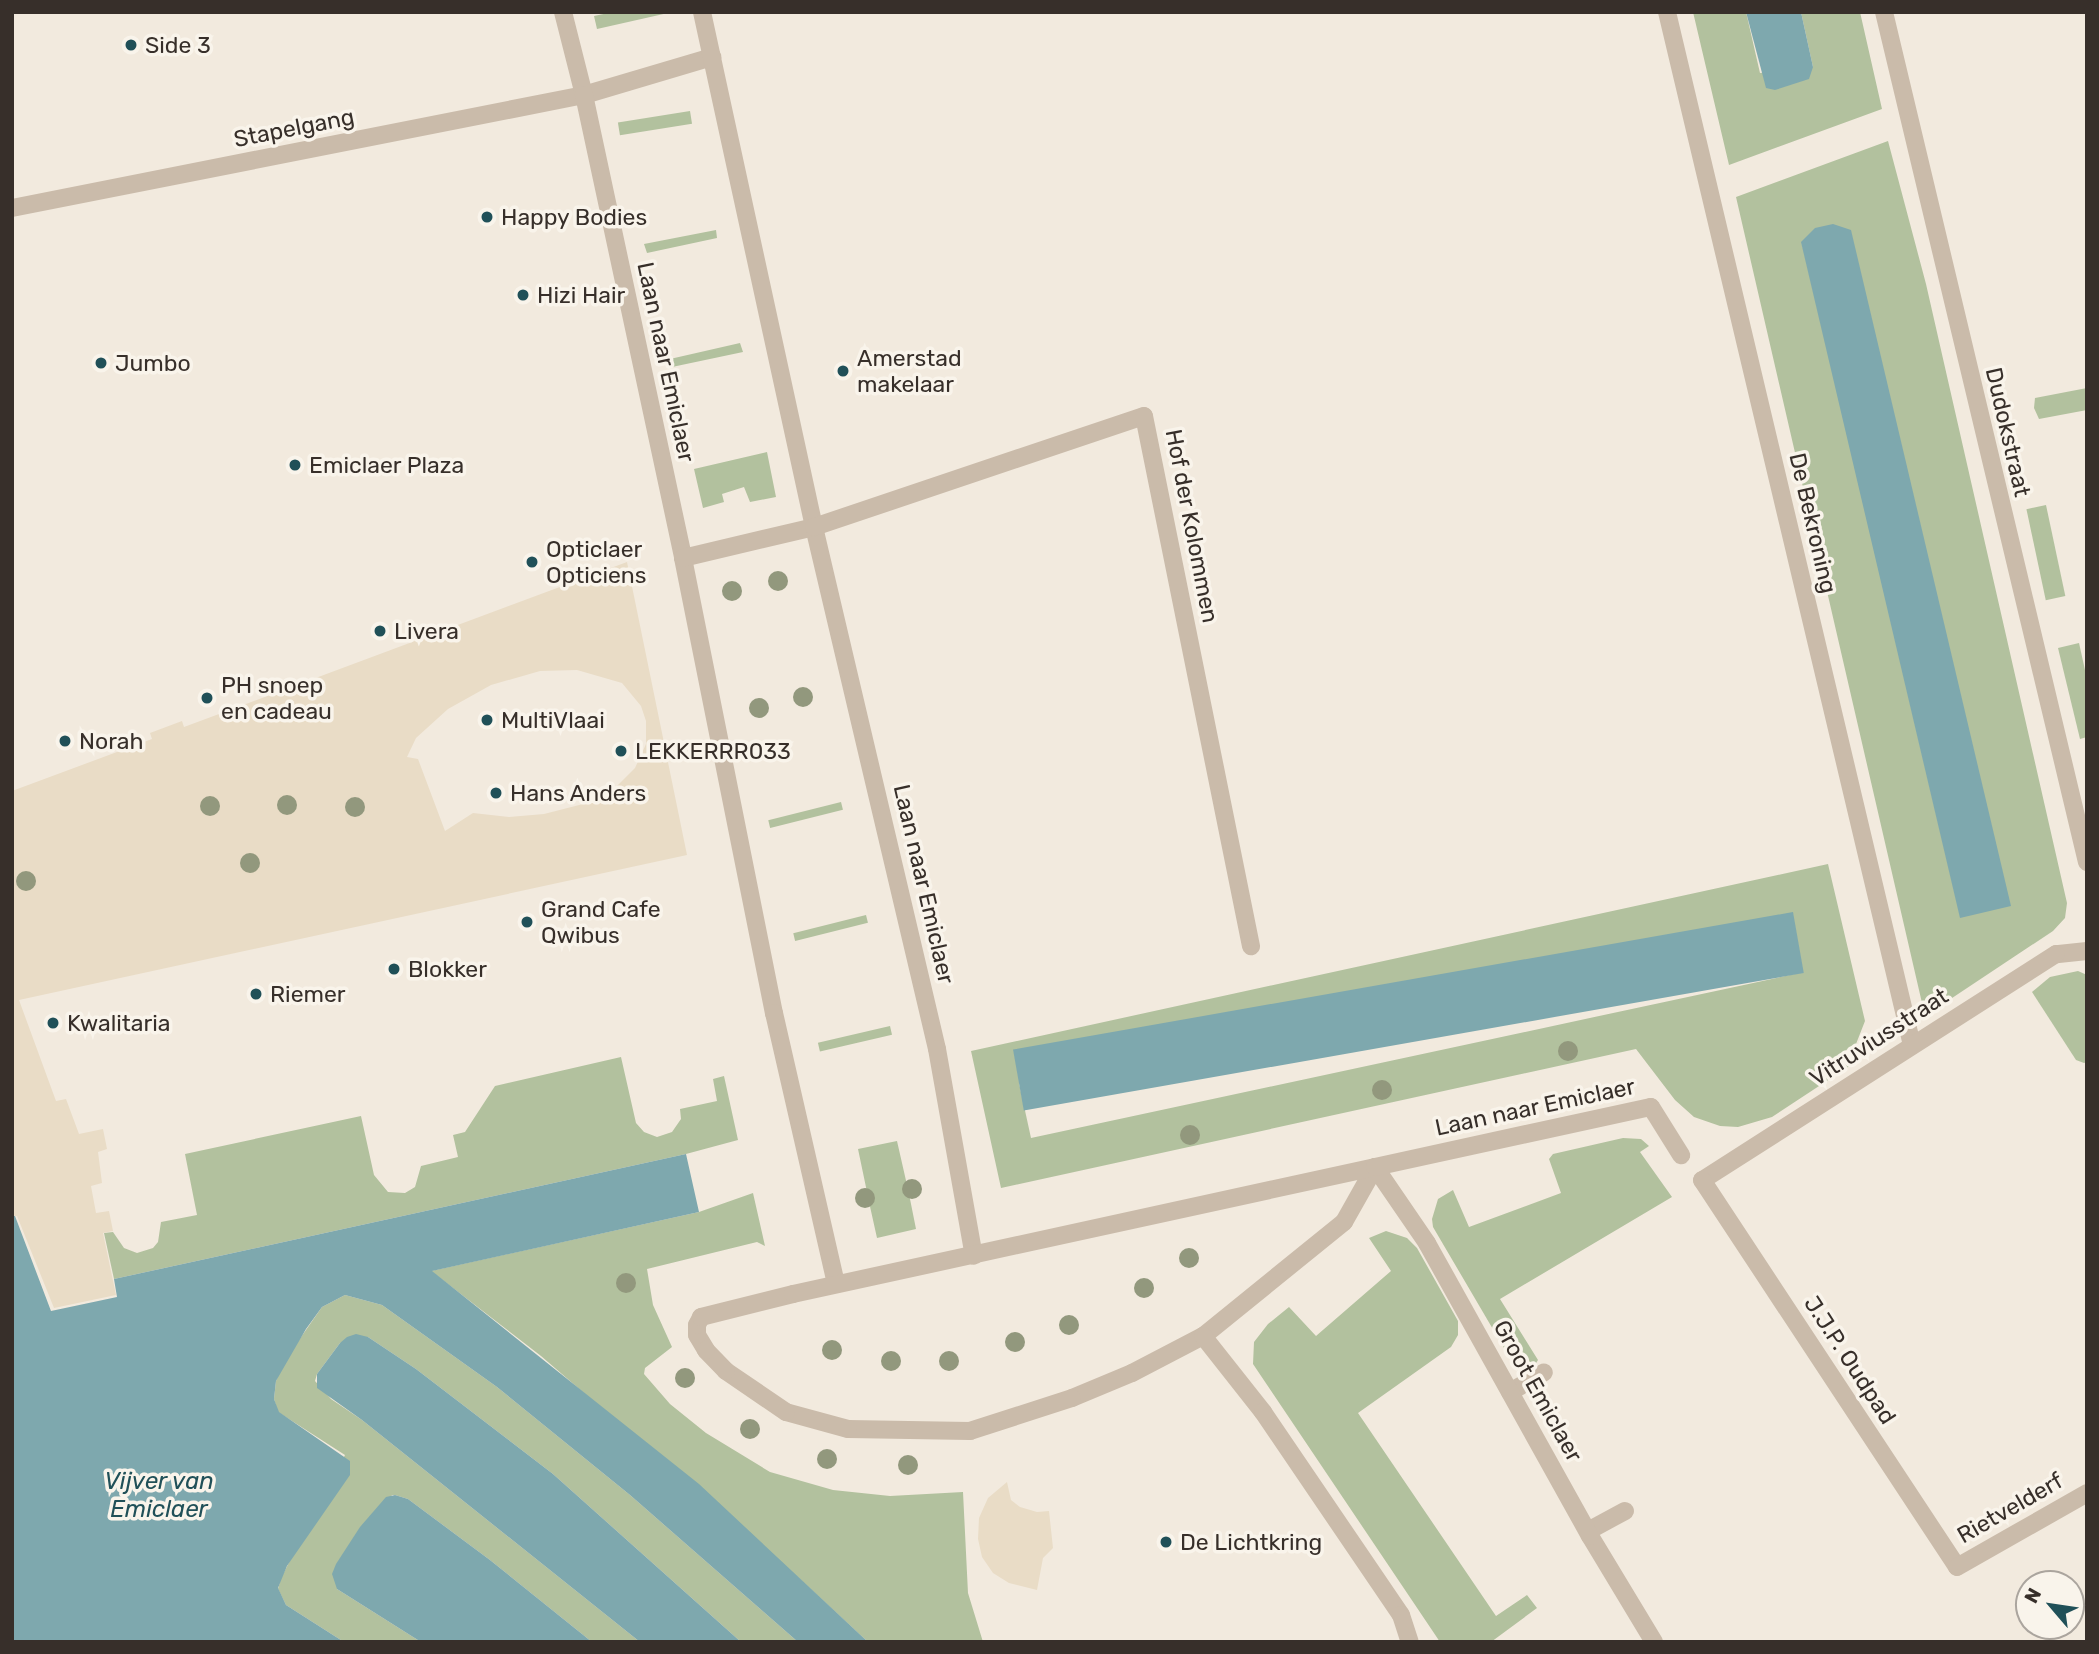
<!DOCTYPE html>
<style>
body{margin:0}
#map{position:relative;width:2099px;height:1654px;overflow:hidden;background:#f2eade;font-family:Rubik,sans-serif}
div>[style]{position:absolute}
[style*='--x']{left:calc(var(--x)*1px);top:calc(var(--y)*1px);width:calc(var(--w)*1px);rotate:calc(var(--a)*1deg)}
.green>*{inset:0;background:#b2c19e;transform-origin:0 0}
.plaza>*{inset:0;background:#e9dcc6}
.water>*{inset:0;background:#7ea8ae;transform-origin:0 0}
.service>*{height:18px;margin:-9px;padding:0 9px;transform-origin:9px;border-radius:9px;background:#cabbaa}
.minor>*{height:18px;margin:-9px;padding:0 9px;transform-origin:9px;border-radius:9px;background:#cabbaa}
.trees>*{width:20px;height:20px;margin:-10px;border-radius:50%;background:#92987d}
.dots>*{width:19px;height:19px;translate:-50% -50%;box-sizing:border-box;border:4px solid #f9f4eb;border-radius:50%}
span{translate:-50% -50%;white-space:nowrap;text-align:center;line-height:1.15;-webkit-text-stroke:7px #f9f4eb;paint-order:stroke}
.poi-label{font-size:23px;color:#372f2a}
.left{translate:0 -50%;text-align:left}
.street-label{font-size:23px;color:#372f2a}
.water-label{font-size:24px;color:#205058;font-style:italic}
.frame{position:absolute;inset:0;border:14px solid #372f2a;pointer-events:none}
.north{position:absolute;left:2015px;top:1570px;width:70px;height:70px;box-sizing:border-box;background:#f9f4eb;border:2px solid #aba59e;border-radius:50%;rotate:299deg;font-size:19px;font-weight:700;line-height:28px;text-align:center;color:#372f2a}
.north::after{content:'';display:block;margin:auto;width:24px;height:32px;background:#205058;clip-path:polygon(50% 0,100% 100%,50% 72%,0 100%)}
</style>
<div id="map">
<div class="green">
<div style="clip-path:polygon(613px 12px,668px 12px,668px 13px,597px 29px,594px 16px)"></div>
<div style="clip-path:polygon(1693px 12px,1746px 12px,1760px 73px,1813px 67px,1801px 12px,1860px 12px,1882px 109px,1729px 165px)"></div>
<div style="left:690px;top:111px;width:13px;height:73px;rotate:81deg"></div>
<div style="clip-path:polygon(evenodd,1888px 141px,1926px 284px,2067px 903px,2065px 918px,2053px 931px,1925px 1016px,1736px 197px,1888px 141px,1801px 242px,1970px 741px,2010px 906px,1801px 242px)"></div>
<div style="clip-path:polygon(716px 230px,717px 238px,647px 253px,644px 244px)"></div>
<div style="clip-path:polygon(740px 343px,743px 352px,672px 367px,670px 359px)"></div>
<div style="clip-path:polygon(2087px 388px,2087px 410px,2039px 419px,2034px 408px,2035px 398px)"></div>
<div style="clip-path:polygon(767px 452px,776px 497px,750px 502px,744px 487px,722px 494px,724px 502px,703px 508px,694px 469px)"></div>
<div style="left:2046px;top:505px;width:93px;height:20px;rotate:78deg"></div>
<div style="clip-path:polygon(2079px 643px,2087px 679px,2087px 737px,2080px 739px,2058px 648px)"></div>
<div style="left:841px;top:802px;width:8px;height:75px;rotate:76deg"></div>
<div style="clip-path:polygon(evenodd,1828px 864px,1865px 1021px,1856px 1044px,1843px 1052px,1851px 1065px,1772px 1117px,1738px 1127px,1720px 1126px,1694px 1117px,1675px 1100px,1636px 1049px,1001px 1188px,971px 1051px,1828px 864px,1804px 972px,1031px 1138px,1019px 1083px,1804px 972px)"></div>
<div style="left:866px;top:915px;width:8px;height:75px;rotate:76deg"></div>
<div style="clip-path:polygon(2078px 971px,2087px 975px,2087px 1062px,2084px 1063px,2076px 1060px,2032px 992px,2050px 977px)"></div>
<div style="left:890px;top:1026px;width:9px;height:74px;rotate:77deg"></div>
<div style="clip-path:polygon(621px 1057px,636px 1123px,644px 1132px,657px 1137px,672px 1132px,681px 1119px,680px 1109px,717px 1101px,713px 1079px,724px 1076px,738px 1140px,686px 1154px,114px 1279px,104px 1233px,113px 1232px,124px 1248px,137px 1253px,153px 1248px,158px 1242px,161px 1222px,197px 1215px,185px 1154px,361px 1116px,374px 1175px,388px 1192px,405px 1193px,415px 1187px,421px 1166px,458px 1157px,453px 1135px,465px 1132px,495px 1086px)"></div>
<div style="clip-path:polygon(1623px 1138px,1641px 1139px,1649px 1146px,1640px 1152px,1672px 1197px,1500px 1299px,1538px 1360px,1531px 1371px,1521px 1377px,1433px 1227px,1432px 1219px,1438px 1199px,1453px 1190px,1469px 1227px,1561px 1193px,1549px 1159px,1553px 1154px)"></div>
<div style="clip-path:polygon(897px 1141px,907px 1185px,914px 1183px,916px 1192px,909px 1194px,916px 1229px,877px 1238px,869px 1202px,862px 1203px,860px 1194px,867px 1192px,858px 1149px)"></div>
<div style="clip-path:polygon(753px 1193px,765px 1246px,757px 1242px,647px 1269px,653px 1305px,672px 1347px,645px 1368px,644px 1374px,670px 1404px,706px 1433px,770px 1472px,833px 1490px,890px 1496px,963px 1492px,968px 1593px,983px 1642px,868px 1642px,801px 1580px,541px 1356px,431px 1271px,699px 1212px)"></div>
<div style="clip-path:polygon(1386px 1231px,1407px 1238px,1417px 1248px,1458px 1321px,1458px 1335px,1451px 1347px,1358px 1413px,1496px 1616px,1527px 1595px,1537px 1608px,1491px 1642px,1440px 1642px,1253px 1364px,1254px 1342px,1268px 1324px,1289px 1307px,1316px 1336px,1391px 1271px,1369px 1238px)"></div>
<div style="clip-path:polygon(345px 1295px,382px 1305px,497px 1387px,630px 1495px,798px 1642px,741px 1642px,553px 1474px,416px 1369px,368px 1337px,340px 1343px,317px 1374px,315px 1381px,331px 1399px,362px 1420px,640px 1642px,592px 1642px,490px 1560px,408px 1499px,395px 1495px,392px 1495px,337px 1589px,421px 1642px,344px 1642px,286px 1605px,278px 1589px,281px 1578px,345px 1455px,278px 1412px,274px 1399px,276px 1381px,285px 1360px,322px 1307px)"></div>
</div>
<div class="plaza">
<div style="clip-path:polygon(evenodd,627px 562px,687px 855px,19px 1000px,56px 1101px,66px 1099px,79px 1134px,103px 1129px,107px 1149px,98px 1152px,102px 1183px,91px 1186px,96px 1213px,109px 1211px,113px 1231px,103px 1233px,116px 1295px,54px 1308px,17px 1216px,12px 1216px,12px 791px,152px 739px,150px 733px,182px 721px,184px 727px,627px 562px,577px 670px,622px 683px,641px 706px,646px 721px,646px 744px,635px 768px,615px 788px,587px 803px,544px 814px,509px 817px,473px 813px,445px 831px,418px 759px,407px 757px,416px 738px,448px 709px,491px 685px,540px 671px,577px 670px)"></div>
<div style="clip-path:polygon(1007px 1482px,1011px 1500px,1020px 1507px,1037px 1512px,1049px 1511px,1053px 1548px,1043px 1558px,1037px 1590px,1009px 1583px,993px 1573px,982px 1557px,978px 1539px,979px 1518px,988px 1498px)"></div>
</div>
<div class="water">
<div style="clip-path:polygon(1746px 12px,1801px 12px,1813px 67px,1809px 79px,1775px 90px,1766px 88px)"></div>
<div style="clip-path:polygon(1833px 224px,1851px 230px,2011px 906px,1960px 918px,1801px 242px,1815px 228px)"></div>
<div style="left:1793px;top:912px;width:62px;height:792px;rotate:80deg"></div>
<div style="clip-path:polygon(686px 1154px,699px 1212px,432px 1271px,699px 1484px,868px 1642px,798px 1642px,630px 1495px,497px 1387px,382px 1305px,345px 1295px,322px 1307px,306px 1329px,276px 1381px,274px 1399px,279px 1412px,350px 1461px,350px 1475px,287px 1566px,278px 1588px,286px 1605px,344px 1642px,12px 1642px,12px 1216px,15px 1216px,51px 1311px,117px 1297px,114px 1279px)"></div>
<div style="clip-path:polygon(356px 1334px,368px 1337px,416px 1369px,553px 1474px,741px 1642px,640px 1642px,362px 1420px,317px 1388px,317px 1374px,340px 1343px,347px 1337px)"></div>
<div style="clip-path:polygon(395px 1495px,408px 1499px,490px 1560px,592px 1642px,421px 1642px,337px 1589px,332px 1574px,336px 1564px,360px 1527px,386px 1497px)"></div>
</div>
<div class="service">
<div style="--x:12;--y:208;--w:583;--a:-11.18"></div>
<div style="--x:584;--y:95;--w:134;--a:-16.5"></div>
<div style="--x:1510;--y:1392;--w:39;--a:-30"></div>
<div style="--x:1588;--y:1531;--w:42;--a:-28.4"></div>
</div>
<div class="minor">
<div style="--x:563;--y:12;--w:86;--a:75.8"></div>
<div style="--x:584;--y:95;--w:473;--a:77.9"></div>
<div style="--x:683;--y:558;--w:464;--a:78.7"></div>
<div style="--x:774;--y:1013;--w:278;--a:77.1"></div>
<div style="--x:702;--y:12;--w:527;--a:77.73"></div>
<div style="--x:814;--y:527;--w:536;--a:76.74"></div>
<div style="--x:937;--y:1049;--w:210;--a:79.9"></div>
<div style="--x:1667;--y:12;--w:1062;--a:76.66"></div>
<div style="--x:1884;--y:12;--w:874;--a:76.57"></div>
<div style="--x:683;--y:558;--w:135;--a:-13.3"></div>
<div style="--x:814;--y:527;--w:348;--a:-18.6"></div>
<div style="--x:1144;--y:416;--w:541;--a:78.59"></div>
<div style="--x:2087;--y:951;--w:31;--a:174"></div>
<div style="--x:2056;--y:954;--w:420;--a:147.4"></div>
<div style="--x:1702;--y:1180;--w:463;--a:56.6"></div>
<div style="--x:1957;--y:1567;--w:150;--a:-29.6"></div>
<div style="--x:1375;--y:1167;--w:63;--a:119.4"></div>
<div style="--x:1344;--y:1222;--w:181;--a:141"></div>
<div style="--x:1203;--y:1336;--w:80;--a:152.5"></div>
<div style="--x:1132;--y:1373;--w:65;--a:157.4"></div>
<div style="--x:1072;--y:1398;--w:107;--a:162.1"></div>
<div style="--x:970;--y:1431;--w:122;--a:-179.1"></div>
<div style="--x:848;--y:1429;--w:64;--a:-164.7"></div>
<div style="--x:786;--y:1412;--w:73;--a:-145.7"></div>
<div style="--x:726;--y:1371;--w:29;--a:-134"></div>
<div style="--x:706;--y:1350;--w:17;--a:-121"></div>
<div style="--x:697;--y:1335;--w:10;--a:-90"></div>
<div style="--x:697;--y:1325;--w:9;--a:-63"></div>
<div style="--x:701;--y:1317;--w:95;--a:-14"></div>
<div style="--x:793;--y:1294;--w:596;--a:-12.31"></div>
<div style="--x:1203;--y:1336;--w:97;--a:51.7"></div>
<div style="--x:1263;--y:1412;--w:245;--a:55.8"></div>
<div style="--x:1401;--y:1615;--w:28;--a:72"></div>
<div style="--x:1654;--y:1642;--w:124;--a:-121.1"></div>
<div style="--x:1590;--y:1536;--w:335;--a:-119.1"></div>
<div style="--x:1427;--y:1243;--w:92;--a:-124.4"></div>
<div style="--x:1375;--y:1167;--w:282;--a:-12.3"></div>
<div style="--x:1651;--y:1107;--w:57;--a:58"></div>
</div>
<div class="trees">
<div style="left:778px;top:581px"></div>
<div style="left:732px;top:591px"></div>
<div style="left:803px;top:697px"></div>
<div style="left:759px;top:708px"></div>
<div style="left:287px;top:805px"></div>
<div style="left:210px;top:806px"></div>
<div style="left:355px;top:807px"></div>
<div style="left:250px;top:863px"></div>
<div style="left:26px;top:881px"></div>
<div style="left:1568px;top:1051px"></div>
<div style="left:1382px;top:1090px"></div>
<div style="left:1190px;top:1135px"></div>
<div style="left:912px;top:1189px"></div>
<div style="left:865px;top:1198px"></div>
<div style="left:1189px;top:1258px"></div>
<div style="left:626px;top:1283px"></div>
<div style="left:1144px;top:1288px"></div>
<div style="left:1069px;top:1325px"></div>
<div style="left:1015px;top:1342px"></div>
<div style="left:832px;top:1350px"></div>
<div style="left:891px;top:1361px"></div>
<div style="left:949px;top:1361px"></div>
<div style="left:685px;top:1378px"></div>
<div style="left:750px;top:1429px"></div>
<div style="left:827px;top:1459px"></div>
<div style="left:908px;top:1465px"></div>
</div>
<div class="dots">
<div style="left:131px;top:45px;background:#205058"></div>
<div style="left:487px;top:217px;background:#205058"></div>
<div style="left:523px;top:295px;background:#205058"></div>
<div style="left:101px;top:363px;background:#205058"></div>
<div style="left:843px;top:371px;background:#205058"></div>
<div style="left:295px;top:465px;background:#205058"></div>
<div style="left:532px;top:562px;background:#205058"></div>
<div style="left:380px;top:631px;background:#205058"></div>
<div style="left:207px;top:698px;background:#205058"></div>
<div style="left:487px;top:720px;background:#205058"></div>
<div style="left:65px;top:741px;background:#205058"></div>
<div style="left:621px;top:751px;background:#205058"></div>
<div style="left:496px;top:793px;background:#205058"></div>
<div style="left:527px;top:922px;background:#205058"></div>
<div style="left:394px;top:969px;background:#205058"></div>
<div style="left:256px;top:994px;background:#205058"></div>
<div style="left:53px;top:1023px;background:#205058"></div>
<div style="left:1166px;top:1542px;background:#205058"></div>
</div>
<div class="poi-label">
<span class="left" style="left:145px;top:45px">Side 3</span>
<span class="left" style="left:501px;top:217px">Happy Bodies</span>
<span class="left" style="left:537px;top:295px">Hizi Hair</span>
<span class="left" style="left:857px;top:371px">Amerstad<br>makelaar</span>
<span class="left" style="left:115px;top:363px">Jumbo</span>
<span class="left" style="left:309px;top:465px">Emiclaer Plaza</span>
<span class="left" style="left:546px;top:562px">Opticlaer<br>Opticiens</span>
<span class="left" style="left:394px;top:631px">Livera</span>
<span class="left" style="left:221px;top:698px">PH snoep<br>en cadeau</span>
<span class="left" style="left:501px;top:720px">MultiVlaai</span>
<span class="left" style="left:79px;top:741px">Norah</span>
<span class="left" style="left:635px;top:751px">LEKKERRR033</span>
<span class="left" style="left:510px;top:793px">Hans Anders</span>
<span class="left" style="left:541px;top:922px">Grand Cafe<br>Qwibus</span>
<span class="left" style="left:408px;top:969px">Blokker</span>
<span class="left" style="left:270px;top:994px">Riemer</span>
<span class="left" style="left:67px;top:1023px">Kwalitaria</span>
<span class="left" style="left:1180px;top:1542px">De Lichtkring</span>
</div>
<div class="street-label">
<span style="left:294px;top:128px;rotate:-11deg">Stapelgang</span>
<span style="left:666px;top:362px;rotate:78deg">Laan naar Emiclaer</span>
<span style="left:2008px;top:432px;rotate:77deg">Dudokstraat</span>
<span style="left:1813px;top:523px;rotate:77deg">De Bekroning</span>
<span style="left:1192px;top:526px;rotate:79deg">Hof der Kolommen</span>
<span style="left:924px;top:884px;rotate:77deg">Laan naar Emiclaer</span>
<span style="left:1879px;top:1037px;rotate:-33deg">Vitruviusstraat</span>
<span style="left:1535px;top:1107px;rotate:-12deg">Laan naar Emiclaer</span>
<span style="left:1850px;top:1360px;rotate:57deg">J.J.P. Oudpad</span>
<span style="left:1538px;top:1391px;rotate:61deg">Groot Emiclaer</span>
<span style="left:2010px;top:1508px;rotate:-30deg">Rietvelderf</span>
</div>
<div class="water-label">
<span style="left:159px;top:1496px">Vijver van<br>Emiclaer</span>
</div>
<div class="frame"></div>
<div class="north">N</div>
</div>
